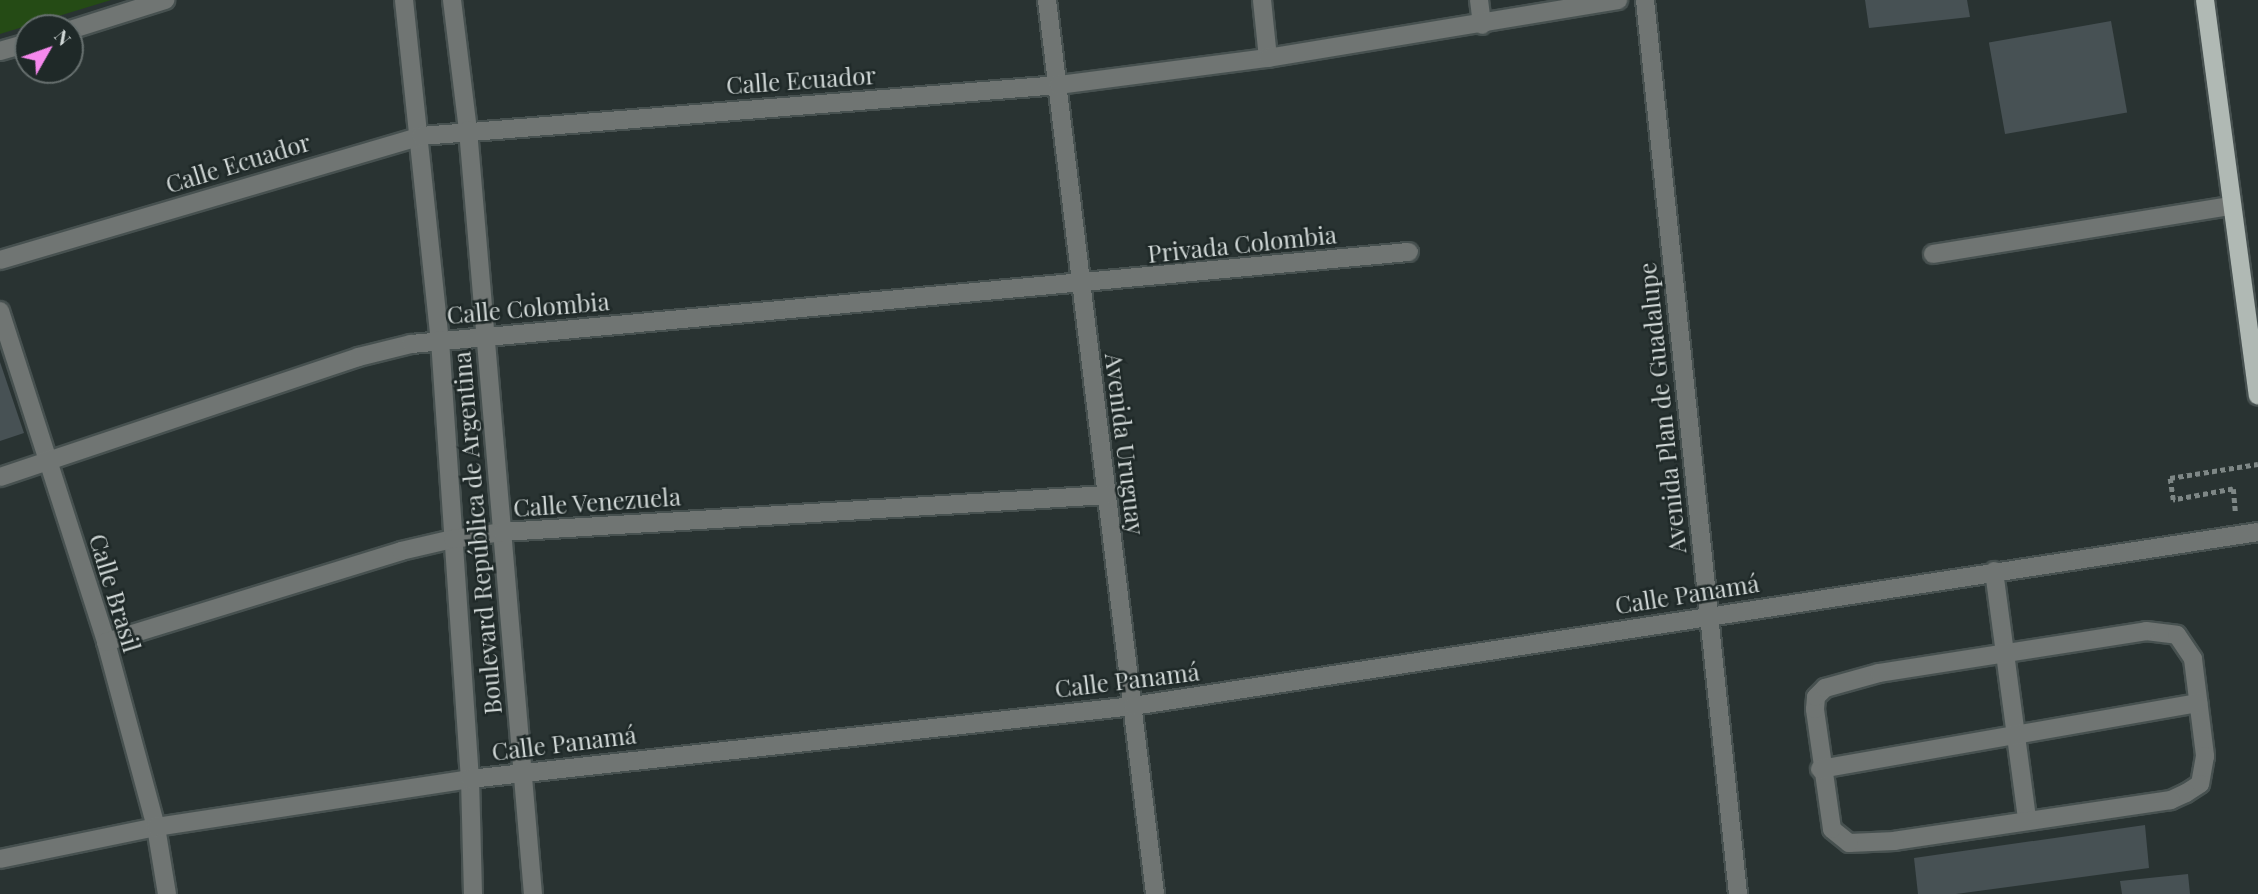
<!DOCTYPE html>
<meta charset="utf-8">
<style>
body{margin:0}
#map{position:relative;width:2258px;height:894px;overflow:hidden;background:#293332;font-family:"Playfair Display",serif}
div>[style]{position:absolute}
[style*='--x']{left:calc(var(--x)*1px);top:calc(var(--y)*1px);width:calc(var(--w)*1px);rotate:calc(var(--a)*1deg)}
.green>*{inset:0;background:#254b15}
.building>*{inset:0;background:#475154;transform-origin:0 0}
.path>*{height:4.5px;margin-top:-2.25px;transform-origin:0;background:repeating-linear-gradient(90deg,#7e8786 0 5px,transparent 0 8.5px)}
.roads{filter:drop-shadow(2px 0 #475150) drop-shadow(-2px 0 #475150) drop-shadow(0 2px #475150) drop-shadow(0 -2px #475150)}
.minor>*{height:18px;margin:-9px;padding:0 9px;transform-origin:9px;border-radius:9px;background:#707573}
.major>*{height:18px;margin:-9px;padding:0 9px;transform-origin:9px;border-radius:9px;background:#b0b9b4}
span{translate:-50% -50%;white-space:nowrap;text-align:center;line-height:1.15;-webkit-text-stroke:5px #1f2928;paint-order:stroke}
.street-label{font-size:24px;color:#d0d7d6}
.north{position:absolute;left:14px;top:14px;width:70px;height:70px;box-sizing:border-box;background:#1f2928;border:2px solid #666f6e;border-radius:50%;rotate:50deg;font-size:19px;font-weight:700;line-height:28px;text-align:center;color:#d0d7d6}
.north::after{content:'';display:block;margin:auto;width:24px;height:32px;background:#f688ed;clip-path:polygon(50% 0,100% 100%,50% 72%,0 100%)}
</style>
<div id="map">
<div class="green">
<div style="clip-path:polygon(0 0,111px 0,0 34px)"></div>
</div>
<div class="building">
<div style="clip-path:polygon(1865px 0,1967px 0,1970px 17px,1869px 28px)"></div>
<div style="left:2111px;top:21px;width:93px;height:124px;rotate:80deg"></div>
<div style="clip-path:polygon(0 362px,24px 433px,0 441px)"></div>
<div style="clip-path:polygon(2145px 825px,2149px 868px,1956px 894px,1918px 894px,1914px 858px)"></div>
<div style="clip-path:polygon(2188px 874px,2190px 894px,2122px 894px,2120px 881px)"></div>
</div>
<div class="path">
<div style="--x:2235;--y:511;--w:22;--a:-95"></div>
<div style="--x:2233;--y:489;--w:61;--a:169.6"></div>
<div style="--x:2173;--y:500;--w:22;--a:-98"></div>
<div style="--x:2170;--y:478;--w:89;--a:-9"></div>
</div>
<div class="roads">
<div class="minor">
<div style="--x:404;--y:0;--w:342;--a:84"></div>
<div style="--x:440;--y:340;--w:440;--a:86.1"></div>
<div style="--x:470;--y:779;--w:115;--a:88.5"></div>
<div style="--x:452;--y:0;--w:131;--a:83"></div>
<div style="--x:468;--y:130;--w:767;--a:85.14"></div>
<div style="--x:1047;--y:0;--w:900;--a:83.11"></div>
<div style="--x:1262;--y:0;--w:58;--a:84.1"></div>
<div style="--x:1479;--y:0;--w:25;--a:83"></div>
<div style="--x:1645;--y:0;--w:899;--a:84.06"></div>
<div style="--x:70;--y:30;--w:100;--a:-17.5"></div>
<div style="--x:0;--y:51;--w:29;--a:-16"></div>
<div style="--x:1933;--y:254;--w:302;--a:-9.2"></div>
<div style="--x:0;--y:260;--w:439;--a:-16.4"></div>
<div style="--x:421;--y:136;--w:640;--a:-4.57"></div>
<div style="--x:1059;--y:85;--w:211;--a:-7.4"></div>
<div style="--x:1268;--y:58;--w:355;--a:-9.4"></div>
<div style="--x:0;--y:311;--w:348;--a:72.2"></div>
<div style="--x:106;--y:642;--w:192;--a:74.9"></div>
<div style="--x:156;--y:827;--w:68;--a:80.7"></div>
<div style="--x:0;--y:477;--w:378;--a:-18.5"></div>
<div style="--x:358;--y:357;--w:55;--a:-13.8"></div>
<div style="--x:411;--y:344;--w:1002;--a:-5.27"></div>
<div style="--x:1994;--y:571;--w:250;--a:82.4"></div>
<div style="--x:2146;--y:631;--w:31;--a:7"></div>
<div style="--x:2177;--y:635;--w:29;--a:56"></div>
<div style="--x:2193;--y:659;--w:98;--a:82.9"></div>
<div style="--x:2205;--y:756;--w:28;--a:100"></div>
<div style="--x:2200;--y:784;--w:17;--a:147"></div>
<div style="--x:2186;--y:793;--w:17;--a:155"></div>
<div style="--x:2171;--y:800;--w:279;--a:171.6"></div>
<div style="--x:1895;--y:841;--w:46;--a:177.5"></div>
<div style="--x:1849;--y:843;--w:22;--a:-141"></div>
<div style="--x:1832;--y:829;--w:121;--a:-98.1"></div>
<div style="--x:1815;--y:709;--w:12;--a:-85"></div>
<div style="--x:1816;--y:697;--w:13;--a:-45"></div>
<div style="--x:1825;--y:688;--w:56;--a:-15.5"></div>
<div style="--x:1879;--y:673;--w:270;--a:-8.9"></div>
<div style="--x:106;--y:642;--w:309;--a:-17.1"></div>
<div style="--x:401;--y:551;--w:53;--a:-13"></div>
<div style="--x:453;--y:539;--w:49;--a:-8.1"></div>
<div style="--x:502;--y:532;--w:606;--a:-3.5"></div>
<div style="--x:1820;--y:769;--w:384;--a:-9.9"></div>
<div style="--x:0;--y:859;--w:159;--a:-11.6"></div>
<div style="--x:156;--y:827;--w:318;--a:-8.7"></div>
<div style="--x:470;--y:779;--w:667;--a:-6.28"></div>
<div style="--x:1133;--y:706;--w:1138;--a:-8.79"></div>
</div>
<div class="major">
<div style="--x:2205;--y:0;--w:399;--a:82.4"></div>
</div>
</div>
<div class="street-label">
<span style="left:801px;top:80px;rotate:-4deg">Calle Ecuador</span>
<span style="left:238px;top:163px;rotate:-17deg">Calle Ecuador</span>
<span style="left:1242px;top:244px;rotate:-6deg">Privada Colombia</span>
<span style="left:528px;top:308px;rotate:-5deg">Calle Colombia</span>
<span style="left:1662px;top:408px;rotate:-96deg">Avenida Plan de Guadalupe</span>
<span style="left:1125px;top:444px;rotate:83deg">Avenida Uruguay</span>
<span style="left:597px;top:502px;rotate:-4deg">Calle Venezuela</span>
<span style="left:477px;top:533px;rotate:-95deg">Boulevard República de Argentina</span>
<span style="left:115px;top:593px;rotate:73deg">Calle Brasil</span>
<span style="left:1687px;top:594px;rotate:-9deg">Calle Panamá</span>
<span style="left:1127px;top:680px;rotate:-7deg">Calle Panamá</span>
<span style="left:564px;top:743px;rotate:-7deg">Calle Panamá</span>
</div>
<div class="north">N</div>
</div>
